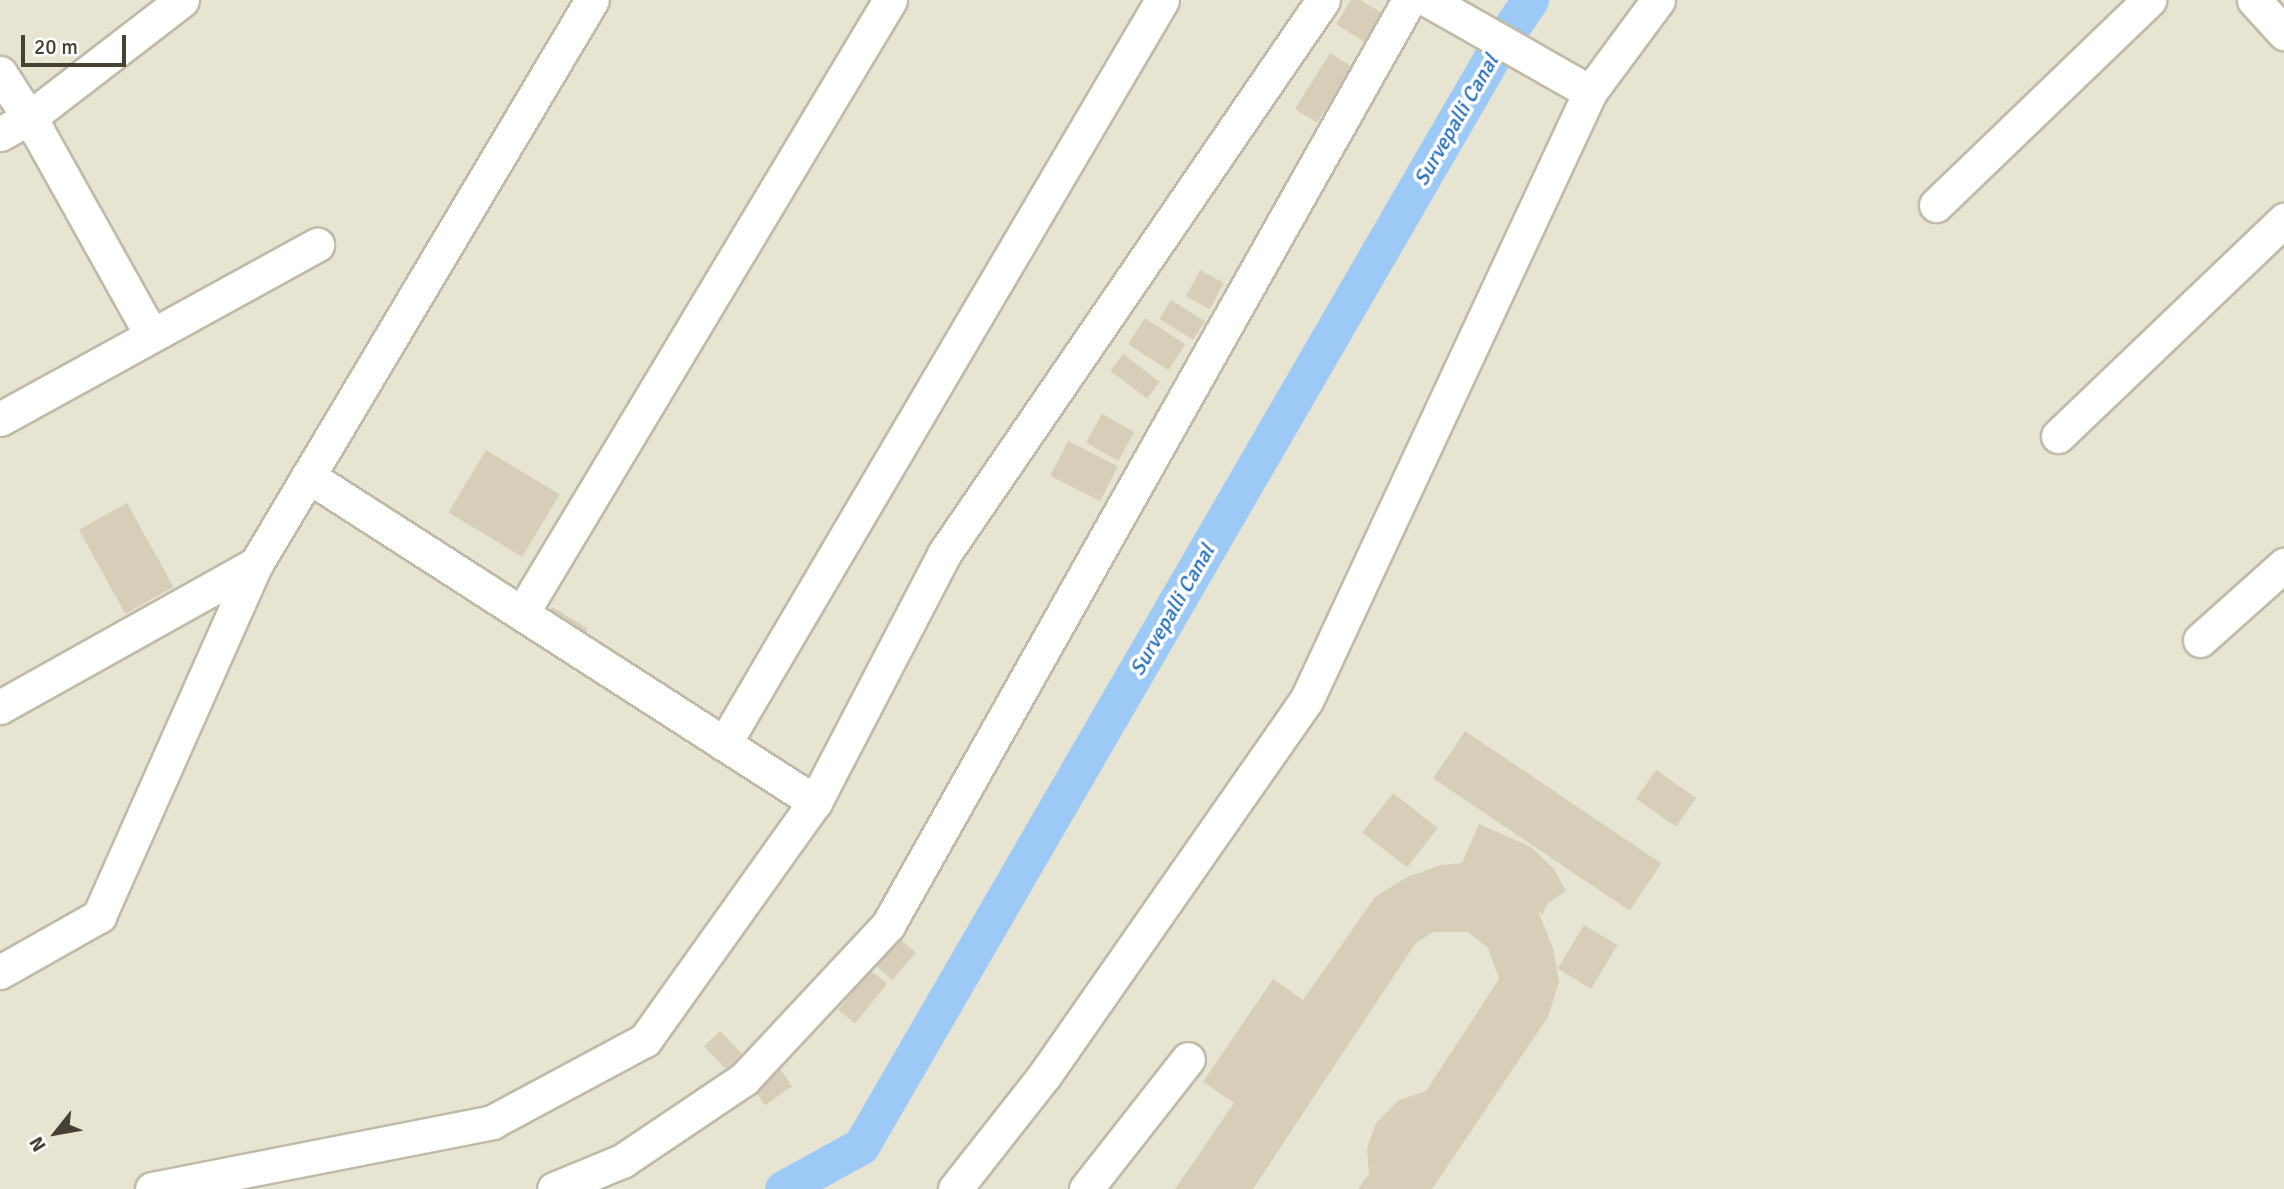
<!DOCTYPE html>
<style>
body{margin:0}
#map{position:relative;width:2284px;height:1189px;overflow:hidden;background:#f4f1e5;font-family:Signika,sans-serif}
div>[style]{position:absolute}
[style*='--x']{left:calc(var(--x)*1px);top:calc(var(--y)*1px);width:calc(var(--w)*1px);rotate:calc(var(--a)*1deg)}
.residential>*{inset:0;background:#e8e4d2;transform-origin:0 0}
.canal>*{height:37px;margin:-18.5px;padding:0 18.5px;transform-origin:18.5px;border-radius:18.5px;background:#9cc9f6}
.building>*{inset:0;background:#d7ceb9;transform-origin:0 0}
.roads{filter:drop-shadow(2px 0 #c0baa7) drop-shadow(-2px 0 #c0baa7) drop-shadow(0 2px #c0baa7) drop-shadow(0 -2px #c0baa7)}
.minor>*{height:33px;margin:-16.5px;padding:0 16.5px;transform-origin:16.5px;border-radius:16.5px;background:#fff}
span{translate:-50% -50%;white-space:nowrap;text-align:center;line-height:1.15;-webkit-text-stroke:7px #fff;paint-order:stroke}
.water-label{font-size:21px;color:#246dbc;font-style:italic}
.north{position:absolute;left:21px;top:1098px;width:70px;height:70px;-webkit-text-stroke:5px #fff;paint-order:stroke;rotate:239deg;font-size:19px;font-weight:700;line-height:28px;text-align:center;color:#474134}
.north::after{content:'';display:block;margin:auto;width:24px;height:32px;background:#474134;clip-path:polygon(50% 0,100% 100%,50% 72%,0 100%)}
.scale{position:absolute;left:21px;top:35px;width:105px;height:32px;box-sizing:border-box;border:4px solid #474134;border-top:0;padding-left:9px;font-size:21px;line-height:24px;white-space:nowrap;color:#474134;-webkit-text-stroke:5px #fff;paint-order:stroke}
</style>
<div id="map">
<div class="residential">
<div style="left:0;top:0;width:2284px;height:1189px"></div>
</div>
<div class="canal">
<div style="--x:783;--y:1189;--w:89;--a:-28.9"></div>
<div style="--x:861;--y:1146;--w:1270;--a:-59.9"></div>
<div style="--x:1498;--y:47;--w:57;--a:-55.8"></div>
</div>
<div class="building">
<div style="clip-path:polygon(1351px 0,1360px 0,1387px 16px,1369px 45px,1336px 24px)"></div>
<div style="left:1330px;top:53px;width:26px;height:66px;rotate:32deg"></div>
<div style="left:1200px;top:270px;width:27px;height:30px;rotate:28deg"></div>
<div style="left:1171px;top:300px;width:40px;height:22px;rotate:32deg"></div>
<div style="left:1145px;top:318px;width:48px;height:31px;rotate:33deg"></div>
<div style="left:1123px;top:354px;width:46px;height:21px;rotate:37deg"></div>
<div style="left:1102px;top:414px;width:37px;height:33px;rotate:29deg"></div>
<div style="left:1068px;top:441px;width:56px;height:39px;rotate:27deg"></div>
<div style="left:486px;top:450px;width:86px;height:73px;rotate:31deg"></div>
<div style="left:127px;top:503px;width:96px;height:55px;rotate:61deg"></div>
<div style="left:552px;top:607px;width:42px;height:17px;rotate:31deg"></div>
<div style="left:1465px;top:731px;width:237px;height:57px;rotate:34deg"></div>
<div style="left:1656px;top:770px;width:49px;height:35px;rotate:35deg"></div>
<div style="left:1393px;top:793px;width:57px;height:50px;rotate:38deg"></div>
<div style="clip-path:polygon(1479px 824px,1531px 847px,1554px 869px,1566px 891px,1548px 903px,1542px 915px,1538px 911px,1553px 948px,1559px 982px,1548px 1017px,1432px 1189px,1358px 1189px,1369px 1174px,1367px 1148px,1376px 1123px,1399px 1100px,1426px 1091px,1499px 979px,1488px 948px,1468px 932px,1433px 932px,1415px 944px,1253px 1189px,1175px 1189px,1234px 1103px,1203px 1082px,1273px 979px,1303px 1000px,1375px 897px,1407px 877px,1441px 865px,1462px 863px)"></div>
<div style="left:1584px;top:925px;width:39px;height:51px;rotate:31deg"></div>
<div style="left:900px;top:939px;width:21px;height:36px;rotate:41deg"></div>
<div style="left:870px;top:970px;width:22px;height:51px;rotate:39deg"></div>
<div style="left:720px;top:1031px;width:36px;height:22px;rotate:46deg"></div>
<div style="left:780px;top:1069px;width:21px;height:33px;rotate:55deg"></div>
</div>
<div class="roads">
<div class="minor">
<div style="--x:2254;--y:0;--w:45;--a:47.7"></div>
<div style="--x:0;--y:73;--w:70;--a:57.2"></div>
<div style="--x:38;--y:132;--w:231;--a:60.8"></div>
<div style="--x:1590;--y:92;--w:114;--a:-53.5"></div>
<div style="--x:0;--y:134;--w:33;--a:-29"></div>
<div style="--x:29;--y:118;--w:193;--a:-37.6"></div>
<div style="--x:1936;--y:205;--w:296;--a:-43.9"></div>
<div style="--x:0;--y:419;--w:362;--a:-28.8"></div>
<div style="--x:2058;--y:436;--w:313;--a:-43.7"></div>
<div style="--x:308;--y:476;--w:603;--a:32.74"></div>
<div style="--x:522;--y:613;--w:715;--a:-59.02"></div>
<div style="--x:2200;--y:640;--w:113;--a:-41.8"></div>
<div style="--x:0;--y:707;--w:293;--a:-29.2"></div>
<div style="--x:724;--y:744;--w:863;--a:-59.51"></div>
<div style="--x:0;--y:972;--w:114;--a:-29.5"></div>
<div style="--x:99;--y:916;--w:385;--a:-66"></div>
<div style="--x:256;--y:564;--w:656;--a:-59.22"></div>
<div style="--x:152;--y:1189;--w:347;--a:-11.1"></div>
<div style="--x:492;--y:1122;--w:174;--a:-28.2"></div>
<div style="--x:645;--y:1040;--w:292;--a:-54.5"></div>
<div style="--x:815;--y:802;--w:280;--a:-62.5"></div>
<div style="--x:944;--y:554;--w:671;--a:-55.62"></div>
<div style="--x:554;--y:1189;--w:74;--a:-22.4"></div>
<div style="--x:622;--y:1161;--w:147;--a:-33.9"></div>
<div style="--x:744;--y:1079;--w:211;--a:-46.9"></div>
<div style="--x:888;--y:925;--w:1062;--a:-60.61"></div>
<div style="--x:955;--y:1189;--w:144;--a:-51.8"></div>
<div style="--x:1044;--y:1076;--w:457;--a:-55.1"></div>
<div style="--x:1306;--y:701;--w:672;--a:-65"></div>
<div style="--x:1590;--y:92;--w:186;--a:-150.4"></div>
<div style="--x:1086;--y:1189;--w:165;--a:-51.9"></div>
</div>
</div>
<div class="water-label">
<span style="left:1456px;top:120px;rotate:-60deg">Survepalli Canal</span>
<span style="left:1172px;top:610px;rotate:-60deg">Survepalli Canal</span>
</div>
<div class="north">N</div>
<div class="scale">20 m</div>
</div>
